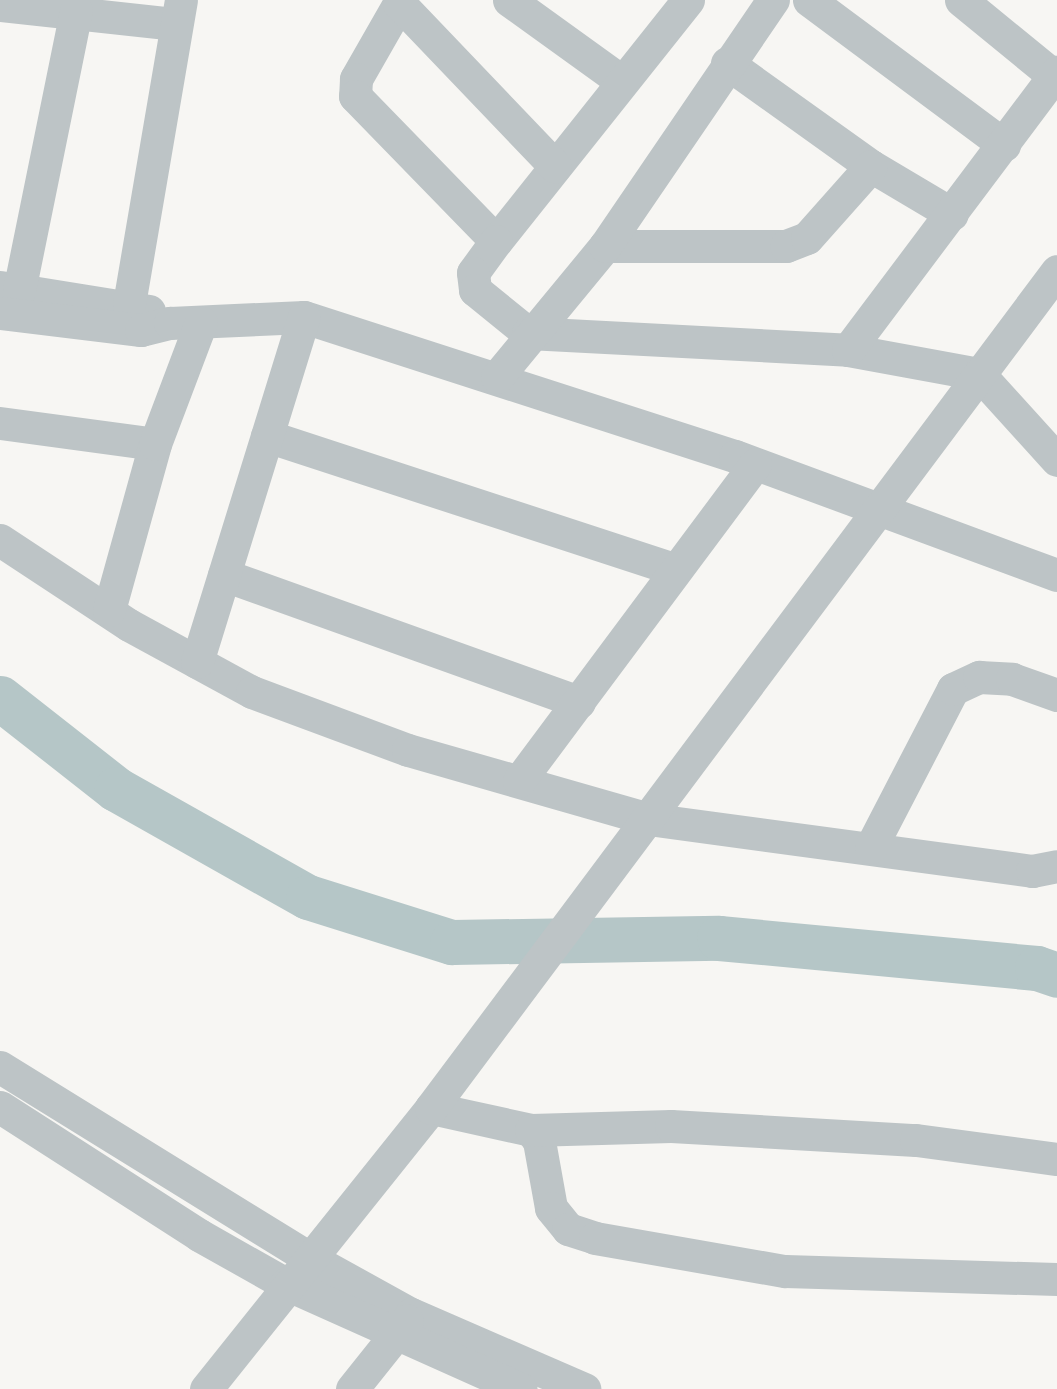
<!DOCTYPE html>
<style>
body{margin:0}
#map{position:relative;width:1057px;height:1389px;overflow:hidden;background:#f7f6f3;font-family:"Titillium Web",sans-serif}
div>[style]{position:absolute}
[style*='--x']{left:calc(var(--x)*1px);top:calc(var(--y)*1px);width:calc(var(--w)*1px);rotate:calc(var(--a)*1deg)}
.river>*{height:45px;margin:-22.5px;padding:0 22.5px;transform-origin:22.5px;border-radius:22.5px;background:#b5c6c7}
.minor>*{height:33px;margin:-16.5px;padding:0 16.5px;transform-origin:16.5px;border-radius:16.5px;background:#bdc4c6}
span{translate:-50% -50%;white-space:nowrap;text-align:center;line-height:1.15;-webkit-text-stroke:6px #fff;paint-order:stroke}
</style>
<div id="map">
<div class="river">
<div style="--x:0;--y:698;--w:147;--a:38.1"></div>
<div style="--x:116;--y:789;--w:220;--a:29.4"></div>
<div style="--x:308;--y:897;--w:151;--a:17.4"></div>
<div style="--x:452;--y:942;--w:267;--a:-0.9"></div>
<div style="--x:719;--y:938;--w:319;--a:5.4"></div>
<div style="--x:1037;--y:968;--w:21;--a:19"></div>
</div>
<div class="minor">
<div style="--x:401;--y:0;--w:91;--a:119.7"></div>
<div style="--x:356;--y:79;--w:17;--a:93"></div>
<div style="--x:355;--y:96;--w:202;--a:45.8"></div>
<div style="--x:509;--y:0;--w:137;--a:35.8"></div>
<div style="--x:688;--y:0;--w:308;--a:128.5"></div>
<div style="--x:496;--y:241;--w:39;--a:126"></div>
<div style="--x:473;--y:273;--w:17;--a:83"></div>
<div style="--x:475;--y:290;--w:68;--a:39.1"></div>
<div style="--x:528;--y:333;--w:320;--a:3"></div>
<div style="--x:848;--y:350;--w:133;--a:10.4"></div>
<div style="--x:979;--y:374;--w:116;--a:47.8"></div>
<div style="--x:809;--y:0;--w:243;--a:36.6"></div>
<div style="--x:961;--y:0;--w:120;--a:39.3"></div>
<div style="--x:399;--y:3;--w:226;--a:46.3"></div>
<div style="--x:0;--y:5;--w:177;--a:6.2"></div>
<div style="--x:727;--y:63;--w:177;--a:35.6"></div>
<div style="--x:871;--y:166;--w:94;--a:30.7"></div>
<div style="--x:605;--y:246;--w:181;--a:0"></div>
<div style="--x:786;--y:246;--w:22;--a:-21"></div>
<div style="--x:807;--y:238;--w:96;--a:-48.4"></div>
<div style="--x:0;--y:287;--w:151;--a:9.2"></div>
<div style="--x:19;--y:291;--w:286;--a:-78.5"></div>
<div style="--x:129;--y:304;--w:308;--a:-80.3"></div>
<div style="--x:0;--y:313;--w:142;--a:6.9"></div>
<div style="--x:141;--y:330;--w:30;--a:-14"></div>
<div style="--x:170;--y:323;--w:134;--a:-2.6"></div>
<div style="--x:304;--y:317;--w:453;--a:17.9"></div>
<div style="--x:735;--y:456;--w:343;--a:20.3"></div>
<div style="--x:848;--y:350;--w:348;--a:-53.1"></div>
<div style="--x:497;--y:377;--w:170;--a:-50.5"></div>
<div style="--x:605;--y:246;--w:298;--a:-55.7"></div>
<div style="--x:0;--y:423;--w:156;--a:7.7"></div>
<div style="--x:267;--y:436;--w:430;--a:18.1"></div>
<div style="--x:0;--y:540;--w:154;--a:33.4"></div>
<div style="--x:129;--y:625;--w:140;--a:28.6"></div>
<div style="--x:252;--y:692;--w:166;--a:20.4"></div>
<div style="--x:408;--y:750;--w:250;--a:16"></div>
<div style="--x:648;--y:819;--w:388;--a:7.7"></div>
<div style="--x:1032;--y:871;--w:25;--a:-11"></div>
<div style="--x:224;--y:575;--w:377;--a:19.7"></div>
<div style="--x:109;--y:610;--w:172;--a:-74.5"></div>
<div style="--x:155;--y:444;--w:130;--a:-69.3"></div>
<div style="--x:197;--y:662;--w:361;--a:-72.8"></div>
<div style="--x:519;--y:781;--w:395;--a:-53.3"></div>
<div style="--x:871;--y:847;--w:178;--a:-62.6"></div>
<div style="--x:953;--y:689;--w:29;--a:-25"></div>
<div style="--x:979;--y:677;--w:33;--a:3"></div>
<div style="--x:1012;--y:679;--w:48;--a:19.6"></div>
<div style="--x:0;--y:1067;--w:368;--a:31.7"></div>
<div style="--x:313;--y:1260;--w:112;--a:28.9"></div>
<div style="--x:411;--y:1314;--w:189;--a:23.4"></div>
<div style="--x:0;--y:1107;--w:237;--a:32.7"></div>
<div style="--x:199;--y:1235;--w:100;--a:29.4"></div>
<div style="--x:286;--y:1284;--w:257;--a:24.1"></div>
<div style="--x:431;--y:1108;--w:102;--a:12.4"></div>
<div style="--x:531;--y:1130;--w:14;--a:54"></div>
<div style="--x:539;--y:1141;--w:68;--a:79.8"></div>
<div style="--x:551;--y:1208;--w:27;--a:51"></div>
<div style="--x:568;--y:1229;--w:28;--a:18"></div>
<div style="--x:595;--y:1238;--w:193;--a:9.9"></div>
<div style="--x:785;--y:1271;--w:272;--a:1.7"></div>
<div style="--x:531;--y:1130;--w:140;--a:-1.6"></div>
<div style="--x:671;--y:1126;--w:245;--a:3.3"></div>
<div style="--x:916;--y:1140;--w:142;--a:7.7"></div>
<div style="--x:206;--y:1389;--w:360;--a:-51.3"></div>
<div style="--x:431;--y:1108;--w:1045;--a:-53.21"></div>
<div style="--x:352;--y:1389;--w:88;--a:-51.4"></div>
</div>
</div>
